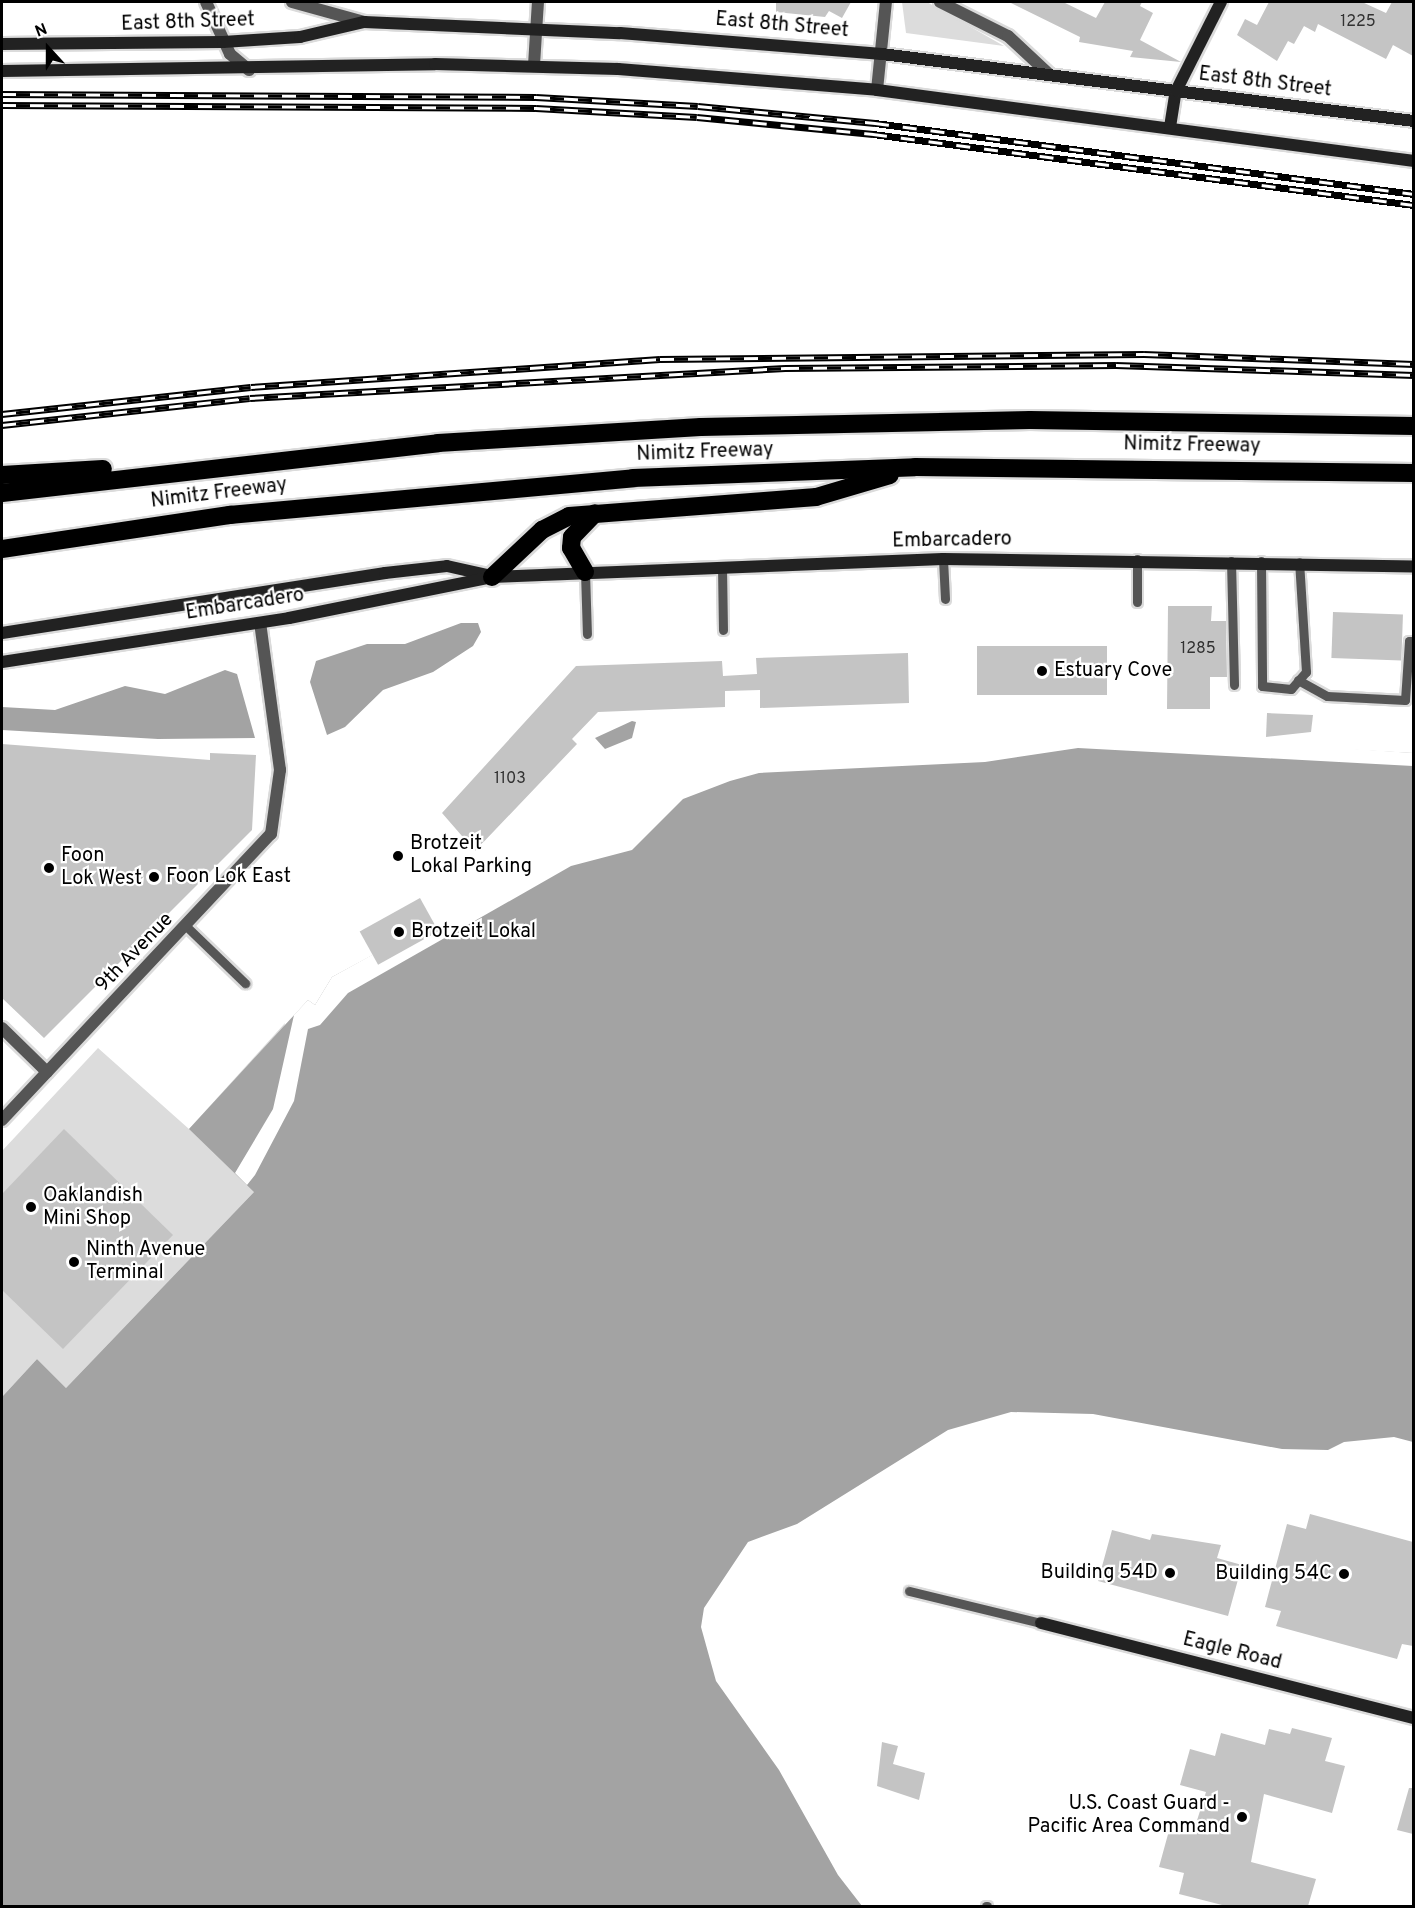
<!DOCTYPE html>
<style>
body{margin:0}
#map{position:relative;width:1415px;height:1908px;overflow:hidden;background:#fff;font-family:Overpass,sans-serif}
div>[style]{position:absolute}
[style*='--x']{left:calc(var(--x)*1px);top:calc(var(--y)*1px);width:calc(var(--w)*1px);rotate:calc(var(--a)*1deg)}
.green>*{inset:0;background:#dcdcdc}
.water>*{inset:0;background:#a3a3a3}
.pier>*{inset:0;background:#fff}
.building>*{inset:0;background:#c4c4c4;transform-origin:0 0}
.roads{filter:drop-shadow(2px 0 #dbdbdb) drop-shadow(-2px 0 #dbdbdb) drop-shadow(0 2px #dbdbdb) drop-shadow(0 -2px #dbdbdb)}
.lane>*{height:9px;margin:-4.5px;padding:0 4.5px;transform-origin:4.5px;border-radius:4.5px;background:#555}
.street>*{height:12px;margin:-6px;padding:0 6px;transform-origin:6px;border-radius:6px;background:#555}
.secondary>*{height:12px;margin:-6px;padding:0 6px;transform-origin:6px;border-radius:6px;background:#222}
.highway>*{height:18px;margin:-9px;padding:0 9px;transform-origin:9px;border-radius:9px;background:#000}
.rail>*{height:7px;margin-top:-3.5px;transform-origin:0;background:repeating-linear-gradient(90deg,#fff 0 14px,#000 0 28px);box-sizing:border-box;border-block:2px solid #000}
.dots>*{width:16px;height:16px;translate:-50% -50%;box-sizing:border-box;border:3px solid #fff;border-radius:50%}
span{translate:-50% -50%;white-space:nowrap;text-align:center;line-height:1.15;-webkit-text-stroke:4.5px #fff;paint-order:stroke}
.number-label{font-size:16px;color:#313131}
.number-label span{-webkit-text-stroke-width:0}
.street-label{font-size:20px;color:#000}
.poi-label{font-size:20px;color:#000}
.left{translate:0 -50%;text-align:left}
.right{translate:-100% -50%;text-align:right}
.frame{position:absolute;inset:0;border:3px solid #000;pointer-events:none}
.north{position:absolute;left:18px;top:18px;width:60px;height:60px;-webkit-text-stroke:4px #fff;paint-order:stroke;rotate:339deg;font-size:16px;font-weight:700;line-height:24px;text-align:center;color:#000}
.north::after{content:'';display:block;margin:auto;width:21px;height:27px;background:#000;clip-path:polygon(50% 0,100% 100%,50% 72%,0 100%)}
</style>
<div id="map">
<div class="green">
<div style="clip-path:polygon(902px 2px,927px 2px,1004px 46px,906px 33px)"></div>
<div style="clip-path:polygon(285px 1023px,254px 1192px,66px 1388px,37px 1359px,2px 1397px,2px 1151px,98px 1048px,189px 1129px)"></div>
</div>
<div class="water">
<div style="clip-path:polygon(461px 623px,478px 623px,481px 632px,473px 646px,433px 672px,383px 690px,345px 727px,327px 735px,310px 682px,316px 661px,367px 644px,405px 644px)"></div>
<div style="clip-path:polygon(225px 670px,237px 674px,255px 738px,158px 739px,2px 730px,2px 707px,55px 710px,125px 686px,165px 694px)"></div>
<div style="clip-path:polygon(632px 721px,636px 722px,632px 738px,605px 749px,595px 738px)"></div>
<div style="clip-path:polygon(1159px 739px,1413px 753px,1413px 1442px,1394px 1437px,1344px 1442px,1328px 1450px,1282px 1449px,1093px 1414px,1011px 1412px,948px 1430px,797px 1524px,748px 1542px,704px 1608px,701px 1627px,716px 1681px,779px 1770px,838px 1875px,862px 1906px,2px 1906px,2px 1397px,37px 1359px,66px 1388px,254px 1192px,189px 1129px,308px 1000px,315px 1005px,332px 977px,557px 855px,601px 841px,712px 775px)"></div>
</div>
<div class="pier">
<div style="clip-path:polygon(1057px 729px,1413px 753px,1413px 766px,1078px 748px,985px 762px,759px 773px,730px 781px,683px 799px,632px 850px,571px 866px,348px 993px,320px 1025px,308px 1029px,294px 1101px,255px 1175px,247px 1185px,235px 1173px,273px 1109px,294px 1015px,308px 1000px,315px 1005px,332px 977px,559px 852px,605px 837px,677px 782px,759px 755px,963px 747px)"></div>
</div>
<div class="building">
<div style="clip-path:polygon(776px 2px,851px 2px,842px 18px,829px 11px,825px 17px,776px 12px)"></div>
<div style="clip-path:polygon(1009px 2px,1063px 2px,1096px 18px,1105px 2px,1142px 2px,1140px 6px,1153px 13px,1140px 40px,1181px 62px,1130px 57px,1133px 51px,1079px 42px,1080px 37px)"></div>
<div style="clip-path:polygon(1269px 2px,1362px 2px,1386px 13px,1392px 2px,1413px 2px,1413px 56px,1393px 45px,1386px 59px,1318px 24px,1315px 32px,1304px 26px,1294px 44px,1288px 41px,1277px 61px,1237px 35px,1245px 19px,1257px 25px)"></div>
<div style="clip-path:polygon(1168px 606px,1212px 606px,1211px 621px,1226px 621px,1227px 677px,1210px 677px,1210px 709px,1167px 709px)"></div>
<div style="left:1333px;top:612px;width:70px;height:46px;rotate:2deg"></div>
<div style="left:977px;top:646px;width:130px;height:49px"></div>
<div style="clip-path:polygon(908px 653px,909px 703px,760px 708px,760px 690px,725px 691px,725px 707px,598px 712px,572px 739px,577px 744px,475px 851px,442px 813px,576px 666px,722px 661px,723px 676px,757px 674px,756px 658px)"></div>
<div style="clip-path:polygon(1267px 713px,1313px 715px,1311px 732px,1266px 737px)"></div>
<div style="clip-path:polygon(2px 744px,210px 760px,210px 753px,256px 755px,252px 830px,44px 1038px,2px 998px)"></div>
<div style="left:420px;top:898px;width:38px;height:69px;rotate:61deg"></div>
<div style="clip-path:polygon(64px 1129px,173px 1235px,63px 1349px,2px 1290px,2px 1194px)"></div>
<div style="clip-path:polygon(1310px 1514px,1413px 1542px,1413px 1646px,1402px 1644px,1397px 1659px,1276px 1626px,1281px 1611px,1265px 1607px,1287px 1524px,1306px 1529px)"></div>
<div style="clip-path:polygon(1112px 1530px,1150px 1540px,1152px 1534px,1221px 1545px,1217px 1558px,1242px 1565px,1228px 1616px,1098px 1581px)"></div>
<div style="clip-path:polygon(1292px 1728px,1332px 1738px,1325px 1761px,1345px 1766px,1332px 1813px,1264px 1794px,1251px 1862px,1316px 1879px,1308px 1906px,1226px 1906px,1179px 1894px,1184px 1873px,1159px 1867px,1170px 1827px,1193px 1833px,1206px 1792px,1180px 1785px,1190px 1749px,1215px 1756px,1221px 1733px,1265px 1745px,1269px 1729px,1290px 1734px)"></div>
<div style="clip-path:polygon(882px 1742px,898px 1746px,893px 1764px,925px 1773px,919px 1800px,877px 1786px)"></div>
<div style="clip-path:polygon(1409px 1788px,1413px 1788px,1413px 1834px,1397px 1830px)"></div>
</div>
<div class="roads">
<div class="lane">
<div style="--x:943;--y:559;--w:40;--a:87.1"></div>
<div style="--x:1137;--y:559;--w:43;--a:90"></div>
<div style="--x:1231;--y:561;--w:124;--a:88.6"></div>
<div style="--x:1261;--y:561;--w:125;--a:89.5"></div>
<div style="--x:1262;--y:686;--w:29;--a:6"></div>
<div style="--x:1291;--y:689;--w:23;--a:-49"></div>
<div style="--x:1306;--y:672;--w:110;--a:-93.6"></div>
<div style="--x:722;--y:567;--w:63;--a:89.1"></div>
<div style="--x:585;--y:572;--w:62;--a:88.2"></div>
<div style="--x:1298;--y:680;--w:33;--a:29"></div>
<div style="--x:1327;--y:696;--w:78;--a:2.9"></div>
<div style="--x:1405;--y:700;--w:59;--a:-86.1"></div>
<div style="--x:1409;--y:641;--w:5;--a:0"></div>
<div style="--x:187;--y:927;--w:81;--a:44"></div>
<div style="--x:909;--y:1591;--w:136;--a:13.6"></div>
<div style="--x:986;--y:1906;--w:1;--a:0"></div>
</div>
<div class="street">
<div style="--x:206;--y:2;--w:57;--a:65.2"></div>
<div style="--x:230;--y:54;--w:25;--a:40"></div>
<div style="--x:292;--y:2;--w:75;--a:15.5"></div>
<div style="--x:940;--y:2;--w:76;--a:26.6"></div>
<div style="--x:1008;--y:36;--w:57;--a:42.9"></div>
<div style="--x:534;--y:65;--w:63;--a:-86.4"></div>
<div style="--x:877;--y:90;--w:88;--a:-84.2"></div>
<div style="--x:2;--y:1028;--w:63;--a:44.4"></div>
<div style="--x:2;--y:1120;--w:393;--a:-46.8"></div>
<div style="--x:271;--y:834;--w:65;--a:-82"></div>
<div style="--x:280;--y:770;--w:148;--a:-97.7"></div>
</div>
<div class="secondary">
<div style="--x:2;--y:44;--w:221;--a:-0.5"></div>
<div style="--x:223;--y:42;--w:77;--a:-3.7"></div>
<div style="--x:300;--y:37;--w:66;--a:-13.2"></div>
<div style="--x:364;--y:22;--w:256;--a:2.5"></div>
<div style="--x:620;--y:33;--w:263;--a:4.6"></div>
<div style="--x:882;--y:54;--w:536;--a:7.18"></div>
<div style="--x:2;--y:71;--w:433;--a:-0.9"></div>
<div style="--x:435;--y:64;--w:183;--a:1.6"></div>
<div style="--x:618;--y:69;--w:260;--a:4.6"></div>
<div style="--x:877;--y:90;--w:542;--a:7.53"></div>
<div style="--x:1170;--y:127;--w:36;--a:-81"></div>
<div style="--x:1176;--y:91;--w:100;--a:-63.2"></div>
<div style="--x:2;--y:633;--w:388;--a:-8.9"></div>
<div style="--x:385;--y:573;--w:62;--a:-6.4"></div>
<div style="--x:447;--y:566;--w:45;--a:12.8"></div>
<div style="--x:2;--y:662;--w:290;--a:-8.7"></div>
<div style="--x:289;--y:618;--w:207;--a:-11.4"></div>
<div style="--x:492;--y:577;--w:451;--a:-2.3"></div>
<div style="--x:943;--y:559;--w:471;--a:0.9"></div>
<div style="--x:1041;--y:1623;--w:385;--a:14.3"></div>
</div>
<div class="highway">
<div style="--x:2;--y:475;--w:101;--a:-3.4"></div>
<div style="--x:2;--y:493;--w:439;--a:-6.5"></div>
<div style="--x:438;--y:443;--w:263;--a:-3.5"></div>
<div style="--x:701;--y:427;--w:329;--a:-1.2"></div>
<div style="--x:1030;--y:420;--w:384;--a:0.9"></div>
<div style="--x:2;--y:549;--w:231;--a:-8.5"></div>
<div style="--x:230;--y:515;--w:405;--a:-5.2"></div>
<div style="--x:633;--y:478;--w:282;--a:-2.2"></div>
<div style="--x:915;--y:467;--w:499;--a:0.7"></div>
<div style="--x:585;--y:572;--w:28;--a:-120"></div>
<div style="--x:571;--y:548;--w:11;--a:-85"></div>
<div style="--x:572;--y:537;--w:33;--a:-46"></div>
<div style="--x:492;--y:577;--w:69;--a:-43.2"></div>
<div style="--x:542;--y:530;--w:30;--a:-27"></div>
<div style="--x:569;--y:516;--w:248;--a:-4.4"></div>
<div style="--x:816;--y:497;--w:77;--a:-16.6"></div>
</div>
</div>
<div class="rail">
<div style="--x:2;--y:94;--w:534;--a:0.32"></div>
<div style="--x:536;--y:97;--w:162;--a:3.2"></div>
<div style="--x:698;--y:106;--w:178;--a:5.5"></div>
<div style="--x:875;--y:123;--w:544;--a:7.5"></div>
<div style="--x:2;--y:105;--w:534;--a:0.32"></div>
<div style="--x:536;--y:108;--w:161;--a:3.2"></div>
<div style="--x:697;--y:117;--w:177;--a:5.5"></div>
<div style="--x:873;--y:134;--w:546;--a:7.48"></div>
<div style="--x:2;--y:414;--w:250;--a:-6.2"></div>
<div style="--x:251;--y:387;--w:410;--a:-3.9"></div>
<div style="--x:660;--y:359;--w:484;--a:-0.6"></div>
<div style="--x:1144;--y:354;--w:270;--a:2.1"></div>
<div style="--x:2;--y:425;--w:249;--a:-6.2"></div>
<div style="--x:250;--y:398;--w:536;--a:-3.21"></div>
<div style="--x:785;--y:368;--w:331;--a:-0.5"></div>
<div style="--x:1116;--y:365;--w:298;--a:1.9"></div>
</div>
<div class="dots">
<div style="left:1042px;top:671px;background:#000"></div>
<div style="left:398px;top:856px;background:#000"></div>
<div style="left:49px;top:868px;background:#000"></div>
<div style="left:154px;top:877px;background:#000"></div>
<div style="left:399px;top:932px;background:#000"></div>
<div style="left:31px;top:1207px;background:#000"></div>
<div style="left:74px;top:1262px;background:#000"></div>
<div style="left:1170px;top:1573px;background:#000"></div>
<div style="left:1344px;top:1574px;background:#000"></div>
<div style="left:1242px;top:1817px;background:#000"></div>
</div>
<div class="number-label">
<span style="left:1358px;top:22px">1225</span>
<span style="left:1198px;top:649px">1285</span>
<span style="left:510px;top:779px">1103</span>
</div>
<div class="street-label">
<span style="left:188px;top:23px;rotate:-2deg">East 8th Street</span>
<span style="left:782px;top:26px;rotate:5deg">East 8th Street</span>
<span style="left:1265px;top:83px;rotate:7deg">East 8th Street</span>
<span style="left:1192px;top:446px;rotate:1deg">Nimitz Freeway</span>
<span style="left:705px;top:453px;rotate:-2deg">Nimitz Freeway</span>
<span style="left:219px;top:494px;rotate:-7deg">Nimitz Freeway</span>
<span style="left:952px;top:541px;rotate:-1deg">Embarcadero</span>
<span style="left:245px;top:605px;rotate:-9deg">Embarcadero</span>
<span style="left:135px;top:953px;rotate:-46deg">9th Avenue</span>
<span style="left:1232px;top:1652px;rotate:14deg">Eagle Road</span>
</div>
<div class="poi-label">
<span class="left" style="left:1054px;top:671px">Estuary Cove</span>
<span class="left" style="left:410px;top:856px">Brotzeit<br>Lokal Parking</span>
<span class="left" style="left:61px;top:868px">Foon<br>Lok West</span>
<span class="left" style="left:166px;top:877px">Foon Lok East</span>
<span class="left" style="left:411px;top:932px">Brotzeit Lokal</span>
<span class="left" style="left:43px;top:1208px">Oaklandish<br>Mini Shop</span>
<span class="left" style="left:86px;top:1262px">Ninth Avenue<br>Terminal</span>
<span class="right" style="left:1158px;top:1573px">Building 54D</span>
<span class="right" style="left:1332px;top:1574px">Building 54C</span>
<span class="right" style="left:1230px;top:1816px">U.S. Coast Guard -<br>Pacific Area Command</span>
</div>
<div class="frame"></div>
<div class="north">N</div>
</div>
